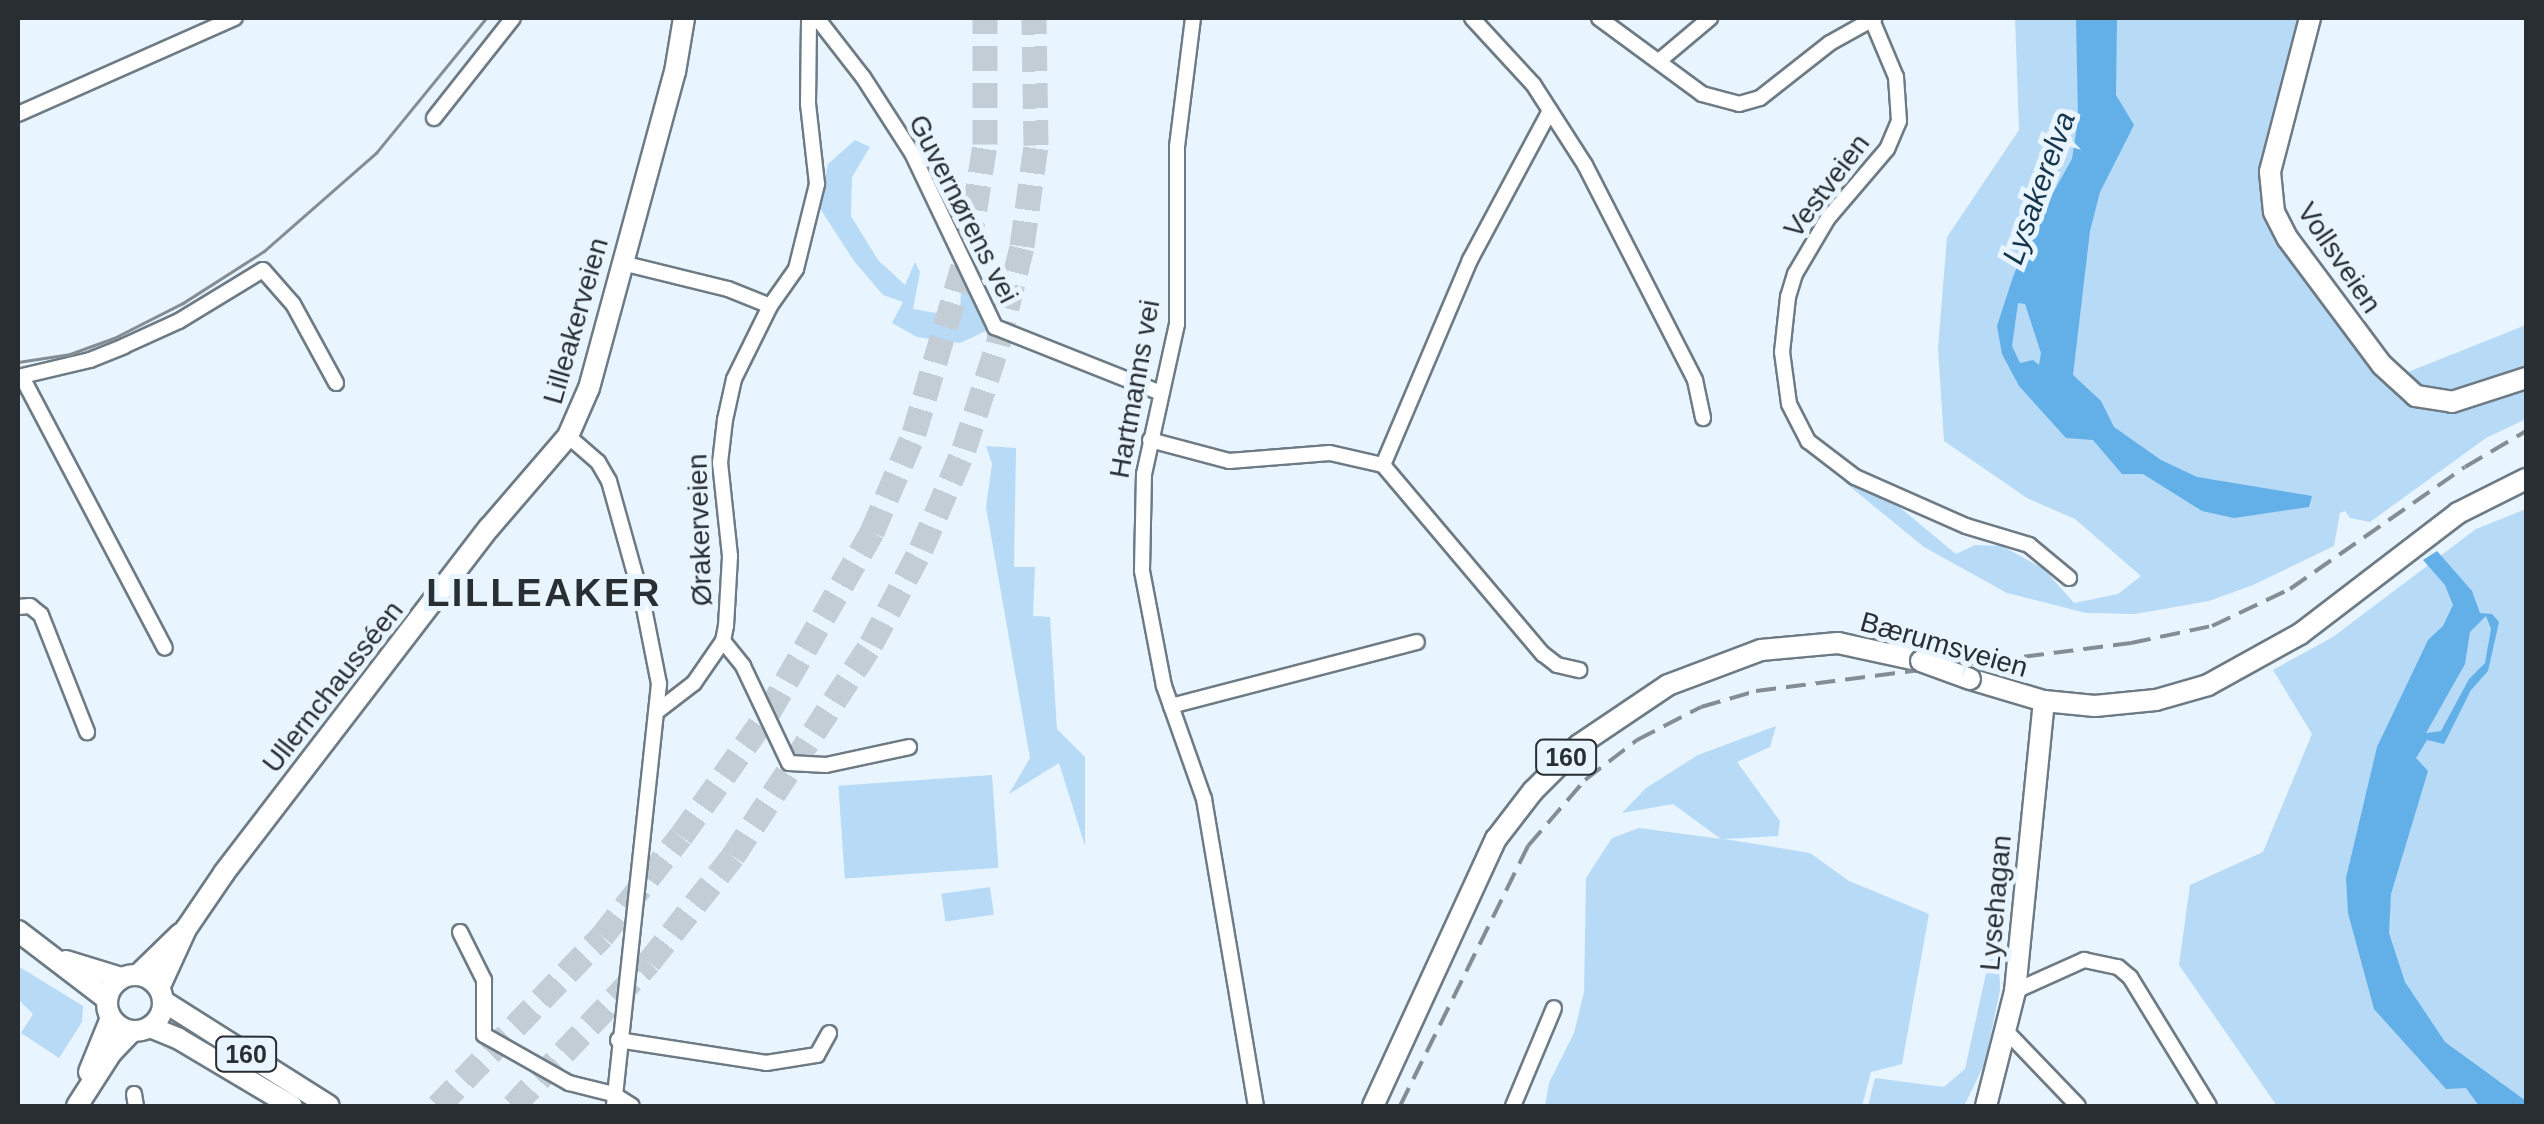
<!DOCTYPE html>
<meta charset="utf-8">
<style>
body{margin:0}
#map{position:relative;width:2544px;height:1124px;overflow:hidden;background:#e9f5fe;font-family:Arial,sans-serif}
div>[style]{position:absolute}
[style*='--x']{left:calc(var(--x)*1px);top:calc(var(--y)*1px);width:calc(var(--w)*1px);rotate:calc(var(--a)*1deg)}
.green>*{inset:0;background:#b7daf7;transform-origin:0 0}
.water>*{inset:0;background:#63afe8}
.highway-tunnel>*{height:25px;margin-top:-12.5px;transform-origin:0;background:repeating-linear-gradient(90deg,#c3cdd5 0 25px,transparent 0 37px)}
.roads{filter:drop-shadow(2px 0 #6e7b85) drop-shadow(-2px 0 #6e7b85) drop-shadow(0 2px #6e7b85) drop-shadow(0 -2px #6e7b85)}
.street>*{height:14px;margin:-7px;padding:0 7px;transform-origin:7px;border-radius:7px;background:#fff}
.secondary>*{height:20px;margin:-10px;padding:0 10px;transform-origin:10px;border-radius:10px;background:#fff}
.primary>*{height:20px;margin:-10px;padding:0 10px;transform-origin:10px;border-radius:10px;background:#fff}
.primary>.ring{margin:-10px;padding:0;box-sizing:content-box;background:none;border:20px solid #fff;border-radius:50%}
.tram>*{height:2.5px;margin:-1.25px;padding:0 1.25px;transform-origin:1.25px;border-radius:1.25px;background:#848d94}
.rail>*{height:4px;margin-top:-2px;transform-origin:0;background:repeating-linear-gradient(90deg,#848d94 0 20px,transparent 0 30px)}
.bridges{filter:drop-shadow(2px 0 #6e7b85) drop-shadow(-2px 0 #6e7b85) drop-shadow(0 2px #6e7b85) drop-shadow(0 -2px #6e7b85)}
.primary-bridge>*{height:20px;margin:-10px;padding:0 10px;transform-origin:10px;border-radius:10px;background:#fff}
span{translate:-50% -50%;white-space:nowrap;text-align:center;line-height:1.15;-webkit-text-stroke:10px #e9f5fe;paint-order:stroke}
.shield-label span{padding:2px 8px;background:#e9f5fe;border:2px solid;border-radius:8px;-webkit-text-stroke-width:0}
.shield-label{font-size:25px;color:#292e33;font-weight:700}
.street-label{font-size:28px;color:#292e33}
.water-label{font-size:30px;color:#14354c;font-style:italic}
.district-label{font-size:38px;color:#292e33;font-weight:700;letter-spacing:2.5px}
.frame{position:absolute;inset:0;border:20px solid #292e33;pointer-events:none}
</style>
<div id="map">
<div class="green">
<div style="clip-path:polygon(2015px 18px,2310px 18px,2278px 129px,2279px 223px,2393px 378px,2526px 325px,2526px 419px,2486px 438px,2370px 522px,2350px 518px,2345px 511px,2340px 513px,2334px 546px,2253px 585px,2209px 601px,2135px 614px,2086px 613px,2007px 593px,1924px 547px,1842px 480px,1892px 501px,1956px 554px,1975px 545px,2002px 546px,2044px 569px,2074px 603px,2118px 594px,2141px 576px,2075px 519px,2027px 498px,1944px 441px,1938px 348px,1947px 237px,2019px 130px)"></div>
<div style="clip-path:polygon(855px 140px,870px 147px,852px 177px,851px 216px,878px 260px,905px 285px,915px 262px,920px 272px,913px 309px,942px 314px,960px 310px,962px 272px,986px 331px,960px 343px,917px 337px,892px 323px,903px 302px,883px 295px,854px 261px,819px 207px,828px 164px)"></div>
<div style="clip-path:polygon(986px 446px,1016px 448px,1014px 567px,1035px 567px,1033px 616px,1050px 617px,1057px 729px,1085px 757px,1085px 846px,1059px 763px,1009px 794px,1030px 758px,986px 507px,992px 464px)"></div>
<div style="clip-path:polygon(2526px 509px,2526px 1106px,2277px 1106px,2179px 965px,2190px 885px,2263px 852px,2312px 734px,2273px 670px,2333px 637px,2476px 529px)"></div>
<div style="clip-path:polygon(1776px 726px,1770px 747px,1737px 762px,1780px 821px,1778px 836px,1724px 839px,1810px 853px,1849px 881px,1929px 914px,1902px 1064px,1871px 1072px,1862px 1106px,1545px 1106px,1549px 1083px,1574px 1033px,1584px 992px,1586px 878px,1612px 838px,1639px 828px,1721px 839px,1673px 804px,1622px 813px,1646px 788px,1698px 755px)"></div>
<div style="left:992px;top:775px;width:93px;height:154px;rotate:86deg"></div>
<div style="left:990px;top:887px;width:28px;height:49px;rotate:82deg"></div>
<div style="clip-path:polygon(1987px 905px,2004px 911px,1998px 920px,2000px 990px,1985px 1063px,1964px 1106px,1868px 1106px,1875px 1078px,1944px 1087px,1965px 1069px,1993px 942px)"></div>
<div style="clip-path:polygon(18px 966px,83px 1006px,82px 1022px,59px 1058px,21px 1033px,33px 1014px,18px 999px)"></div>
</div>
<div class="water">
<div style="clip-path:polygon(evenodd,2076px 18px,2117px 18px,2116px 95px,2134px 125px,2100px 192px,2090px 231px,2073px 375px,2101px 401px,2114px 427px,2161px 460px,2197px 477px,2312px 496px,2309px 507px,2234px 518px,2202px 511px,2143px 474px,2122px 474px,2093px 440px,2066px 438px,2019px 386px,2002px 354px,1997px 326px,2012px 280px,2028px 237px,2072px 159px,2078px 119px,2076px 18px,2018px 303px,2025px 304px,2041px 353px,2039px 365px,2033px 360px,2020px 363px,2012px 346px,2018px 303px)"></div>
<div style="clip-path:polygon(evenodd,2437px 551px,2472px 591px,2480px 613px,2492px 614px,2499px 622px,2488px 671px,2471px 690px,2444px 744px,2427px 740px,2416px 758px,2428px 771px,2391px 894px,2389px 933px,2405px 982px,2445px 1042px,2526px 1101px,2526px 1106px,2479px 1106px,2466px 1088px,2446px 1089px,2374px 1009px,2348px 913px,2346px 878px,2377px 747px,2428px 640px,2443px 626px,2453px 605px,2445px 585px,2423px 560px,2437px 551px,2486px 616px,2491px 629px,2485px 663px,2469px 679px,2441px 731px,2426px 733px,2465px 664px,2470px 632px,2486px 616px)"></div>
</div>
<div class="highway-tunnel">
<div style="--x:438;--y:1106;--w:236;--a:-46"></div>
<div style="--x:602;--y:936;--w:127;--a:-51.7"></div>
<div style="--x:681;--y:836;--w:151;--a:-54.7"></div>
<div style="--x:768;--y:713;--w:209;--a:-60.1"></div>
<div style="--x:872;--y:532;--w:108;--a:-67"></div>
<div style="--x:914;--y:433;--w:195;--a:-73.6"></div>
<div style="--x:969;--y:246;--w:103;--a:-81.1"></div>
<div style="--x:985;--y:144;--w:126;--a:-90"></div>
<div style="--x:513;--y:1106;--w:198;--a:-46.6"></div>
<div style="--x:649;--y:962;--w:135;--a:-51.6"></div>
<div style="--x:733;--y:856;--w:253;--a:-56.9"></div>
<div style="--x:871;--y:644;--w:107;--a:-62.2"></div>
<div style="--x:921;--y:549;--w:109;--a:-66.7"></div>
<div style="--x:964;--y:449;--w:110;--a:-72.1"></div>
<div style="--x:998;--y:344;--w:101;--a:-76.2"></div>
<div style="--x:1022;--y:246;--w:102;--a:-82.1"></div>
<div style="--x:1036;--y:145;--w:127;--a:-90.9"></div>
</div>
<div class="roads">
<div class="street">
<div style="--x:817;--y:18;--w:75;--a:52.1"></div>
<div style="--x:863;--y:77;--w:90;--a:57.2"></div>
<div style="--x:912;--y:153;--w:193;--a:64.5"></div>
<div style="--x:995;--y:327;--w:179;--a:21.7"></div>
<div style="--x:1193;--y:18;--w:129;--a:97.1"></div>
<div style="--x:1177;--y:146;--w:178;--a:90"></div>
<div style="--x:1177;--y:324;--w:154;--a:102.4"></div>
<div style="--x:1144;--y:474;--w:97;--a:91.2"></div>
<div style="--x:1142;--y:571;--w:117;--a:79.2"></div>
<div style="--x:1164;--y:686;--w:120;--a:70.5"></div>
<div style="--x:1204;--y:799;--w:311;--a:80.4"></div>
<div style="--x:1472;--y:18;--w:90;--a:47.3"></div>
<div style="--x:1533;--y:84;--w:96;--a:57.3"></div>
<div style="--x:1585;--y:165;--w:242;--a:62.9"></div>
<div style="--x:1695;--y:380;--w:39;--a:78"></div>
<div style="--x:1599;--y:18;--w:128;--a:36.4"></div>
<div style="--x:1702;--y:94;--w:38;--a:15"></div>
<div style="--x:1739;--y:104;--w:22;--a:-16"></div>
<div style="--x:1760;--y:98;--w:89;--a:-38.2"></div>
<div style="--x:1830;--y:43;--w:51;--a:-29.1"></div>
<div style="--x:1872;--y:20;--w:62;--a:67.2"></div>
<div style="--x:1896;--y:77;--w:44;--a:86.1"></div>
<div style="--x:1899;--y:121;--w:30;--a:113"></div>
<div style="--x:1887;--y:149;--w:91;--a:130.5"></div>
<div style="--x:1828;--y:218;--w:65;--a:120.5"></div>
<div style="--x:1795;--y:274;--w:24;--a:107"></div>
<div style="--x:1788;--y:297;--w:55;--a:96.2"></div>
<div style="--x:1782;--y:352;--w:52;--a:82.3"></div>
<div style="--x:1789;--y:404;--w:42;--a:62.8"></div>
<div style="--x:1808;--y:441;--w:59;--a:37.5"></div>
<div style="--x:1855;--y:477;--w:121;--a:23.8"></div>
<div style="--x:1966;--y:526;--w:66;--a:16.8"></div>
<div style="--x:2029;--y:545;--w:52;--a:39.5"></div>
<div style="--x:1659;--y:61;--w:67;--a:-40.1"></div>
<div style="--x:18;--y:114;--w:237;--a:-23.9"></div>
<div style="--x:434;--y:118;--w:127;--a:-51.7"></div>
<div style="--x:622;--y:263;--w:109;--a:13.8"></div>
<div style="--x:728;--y:289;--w:45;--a:22"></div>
<div style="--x:18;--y:377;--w:74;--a:-13.3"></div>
<div style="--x:90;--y:360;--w:37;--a:-22"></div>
<div style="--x:124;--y:346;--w:60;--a:-24.4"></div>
<div style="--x:179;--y:321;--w:98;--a:-31.3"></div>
<div style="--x:263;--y:270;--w:45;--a:48.6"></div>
<div style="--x:293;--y:304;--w:90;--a:61.4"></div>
<div style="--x:22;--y:377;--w:306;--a:62.2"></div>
<div style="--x:568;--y:436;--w:40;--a:41"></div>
<div style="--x:598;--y:462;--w:22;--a:60"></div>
<div style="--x:609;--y:481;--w:127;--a:74.4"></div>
<div style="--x:643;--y:603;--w:83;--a:78.8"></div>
<div style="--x:659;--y:684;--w:424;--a:96.1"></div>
<div style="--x:1150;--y:440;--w:82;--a:14.9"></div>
<div style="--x:1229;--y:461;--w:101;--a:-4.5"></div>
<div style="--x:1330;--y:453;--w:54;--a:12.8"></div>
<div style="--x:1383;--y:465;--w:248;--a:49.8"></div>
<div style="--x:1543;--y:654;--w:18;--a:38"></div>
<div style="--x:1557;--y:665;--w:23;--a:13"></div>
<div style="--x:1383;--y:465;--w:223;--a:-67"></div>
<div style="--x:1470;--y:260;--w:169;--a:-61.8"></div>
<div style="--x:18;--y:607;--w:12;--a:-5"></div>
<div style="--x:30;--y:606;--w:14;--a:39"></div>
<div style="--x:41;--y:615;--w:126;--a:68.5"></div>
<div style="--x:723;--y:641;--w:32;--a:51"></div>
<div style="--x:743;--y:666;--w:107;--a:64.6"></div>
<div style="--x:789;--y:763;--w:37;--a:3"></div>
<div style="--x:826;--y:765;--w:85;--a:-12.2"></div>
<div style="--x:1171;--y:706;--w:254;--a:-14.6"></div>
<div style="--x:659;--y:710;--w:44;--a:-37.6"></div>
<div style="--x:694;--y:683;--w:51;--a:-55.4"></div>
<div style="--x:723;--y:641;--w:15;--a:-79"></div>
<div style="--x:726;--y:626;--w:70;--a:-86.7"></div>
<div style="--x:730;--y:556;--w:94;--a:-96.1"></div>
<div style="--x:720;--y:463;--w:43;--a:-83.4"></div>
<div style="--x:725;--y:420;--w:42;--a:-77.6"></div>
<div style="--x:734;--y:379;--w:81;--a:-63.7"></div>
<div style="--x:770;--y:306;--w:45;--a:-54.9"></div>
<div style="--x:796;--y:269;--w:88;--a:-76.1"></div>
<div style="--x:817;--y:184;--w:81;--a:-96.4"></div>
<div style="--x:808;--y:104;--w:86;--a:-89.3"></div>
<div style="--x:460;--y:932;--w:54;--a:63.4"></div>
<div style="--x:484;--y:980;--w:55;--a:90"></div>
<div style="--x:484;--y:1035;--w:98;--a:29.5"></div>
<div style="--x:569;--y:1083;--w:45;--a:14"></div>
<div style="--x:613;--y:1094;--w:22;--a:32"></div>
<div style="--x:2015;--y:991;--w:76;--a:-24.2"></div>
<div style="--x:2084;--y:960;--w:35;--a:12"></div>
<div style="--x:2118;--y:967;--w:16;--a:40"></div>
<div style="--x:2130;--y:977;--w:151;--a:58.5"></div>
<div style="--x:2008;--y:1033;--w:101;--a:46.2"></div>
<div style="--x:618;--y:1040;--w:150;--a:8.8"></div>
<div style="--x:766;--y:1063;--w:52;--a:-8.9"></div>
<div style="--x:817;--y:1055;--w:25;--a:-61"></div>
<div style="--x:134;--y:1094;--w:12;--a:81"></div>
<div style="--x:1513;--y:1106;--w:106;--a:-67.3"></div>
</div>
<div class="secondary">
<div style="--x:2310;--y:18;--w:159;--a:104.6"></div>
<div style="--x:2270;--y:172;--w:40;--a:84.3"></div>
<div style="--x:2274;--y:212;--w:30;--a:63"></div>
<div style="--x:2288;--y:239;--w:157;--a:53.3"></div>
<div style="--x:2382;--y:365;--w:46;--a:42.4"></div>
<div style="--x:2416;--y:396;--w:36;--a:9"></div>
<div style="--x:2452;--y:402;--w:78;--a:-18"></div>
<div style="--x:138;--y:975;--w:59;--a:-44.3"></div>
<div style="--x:159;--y:988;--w:65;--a:-65.4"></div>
<div style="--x:186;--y:929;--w:68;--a:-55.8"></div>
<div style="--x:224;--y:873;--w:435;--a:-52.5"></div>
<div style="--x:489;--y:528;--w:121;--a:-49.3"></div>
<div style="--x:568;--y:436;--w:52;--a:-66.4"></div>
<div style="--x:589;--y:388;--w:327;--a:-74.8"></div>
<div style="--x:675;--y:72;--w:55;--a:-80.5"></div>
<div style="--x:1986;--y:1106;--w:119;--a:-75.8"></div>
<div style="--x:2015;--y:991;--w:291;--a:-84.3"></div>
</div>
<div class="primary">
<div style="--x:1970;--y:679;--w:77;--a:16.6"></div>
<div style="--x:2044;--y:701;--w:51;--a:5.6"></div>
<div style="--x:2095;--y:706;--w:61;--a:-5.6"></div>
<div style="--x:2156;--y:700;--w:54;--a:-16.1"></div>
<div style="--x:2208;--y:685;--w:105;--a:-29"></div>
<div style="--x:2300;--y:634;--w:199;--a:-37.4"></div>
<div style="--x:2458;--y:513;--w:76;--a:-26.6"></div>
<div style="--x:18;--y:931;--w:112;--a:37.4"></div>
<div style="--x:66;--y:961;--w:58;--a:17.2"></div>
<div class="ring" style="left:107px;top:975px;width:36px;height:36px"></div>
<div style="--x:163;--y:1001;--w:196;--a:32.3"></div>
<div style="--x:150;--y:1027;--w:31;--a:22"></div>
<div style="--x:179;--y:1039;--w:131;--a:30.7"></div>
<div style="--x:89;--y:1072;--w:58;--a:-67.8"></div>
<div style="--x:77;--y:1106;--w:63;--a:-57.3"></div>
<div style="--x:111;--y:1053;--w:30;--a:-46"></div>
<div style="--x:1373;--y:1106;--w:294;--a:-65.3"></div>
<div style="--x:1496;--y:839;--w:61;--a:-52.4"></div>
<div style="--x:1533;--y:791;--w:65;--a:-45"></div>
<div style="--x:1579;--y:745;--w:107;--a:-34"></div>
<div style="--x:1668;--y:685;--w:99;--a:-20.6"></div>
<div style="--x:1761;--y:650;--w:77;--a:-5.2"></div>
<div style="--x:1838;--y:643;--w:85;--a:12.2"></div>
</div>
</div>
<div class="tram">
<div style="--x:18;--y:362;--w:53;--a:-8.7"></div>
<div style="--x:70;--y:354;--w:47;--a:-20"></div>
<div style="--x:114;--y:338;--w:77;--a:-26.9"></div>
<div style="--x:183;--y:303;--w:96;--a:-32.7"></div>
<div style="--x:264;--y:251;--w:149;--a:-41.2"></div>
<div style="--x:376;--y:153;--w:174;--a:-50.8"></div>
</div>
<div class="rail">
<div style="--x:1400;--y:1106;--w:290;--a:-63.8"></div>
<div style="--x:1528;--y:846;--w:87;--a:-49.2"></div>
<div style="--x:1585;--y:780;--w:66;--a:-37.6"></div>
<div style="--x:1637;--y:740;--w:72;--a:-27.3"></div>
<div style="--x:1701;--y:707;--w:57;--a:-16.2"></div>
<div style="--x:1756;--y:691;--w:378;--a:-7.3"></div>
<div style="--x:2131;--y:643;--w:83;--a:-11.9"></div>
<div style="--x:2212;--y:626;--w:86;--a:-25.4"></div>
<div style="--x:2290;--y:589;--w:213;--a:-34.9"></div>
<div style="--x:2465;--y:467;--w:71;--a:-30.5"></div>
</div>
<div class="bridges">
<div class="primary-bridge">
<div style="--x:1921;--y:661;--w:52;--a:20.2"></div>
</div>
</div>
<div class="shield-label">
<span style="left:1566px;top:757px">160</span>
<span style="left:246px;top:1054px">160</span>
</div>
<div class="street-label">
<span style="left:1827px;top:186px;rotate:-53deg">Vestveien</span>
<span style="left:963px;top:209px;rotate:63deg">Guvernørens vei</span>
<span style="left:2339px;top:258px;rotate:56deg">Vollsveien</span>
<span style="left:576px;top:321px;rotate:-74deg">Lilleakerveien</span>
<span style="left:1135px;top:389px;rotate:-80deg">Hartmanns vei</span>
<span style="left:700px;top:530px;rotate:-92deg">Ørakerveien</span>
<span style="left:1944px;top:645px;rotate:16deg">Bærumsveien</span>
<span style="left:333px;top:687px;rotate:-52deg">Ullernchausséen</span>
<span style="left:1996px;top:903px;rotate:-85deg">Lysehagan</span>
</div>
<div class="water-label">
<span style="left:2039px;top:188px;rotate:-70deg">Lysakerelva</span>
</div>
<div class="district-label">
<span style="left:544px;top:594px">LILLEAKER</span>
</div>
<div class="frame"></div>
</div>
